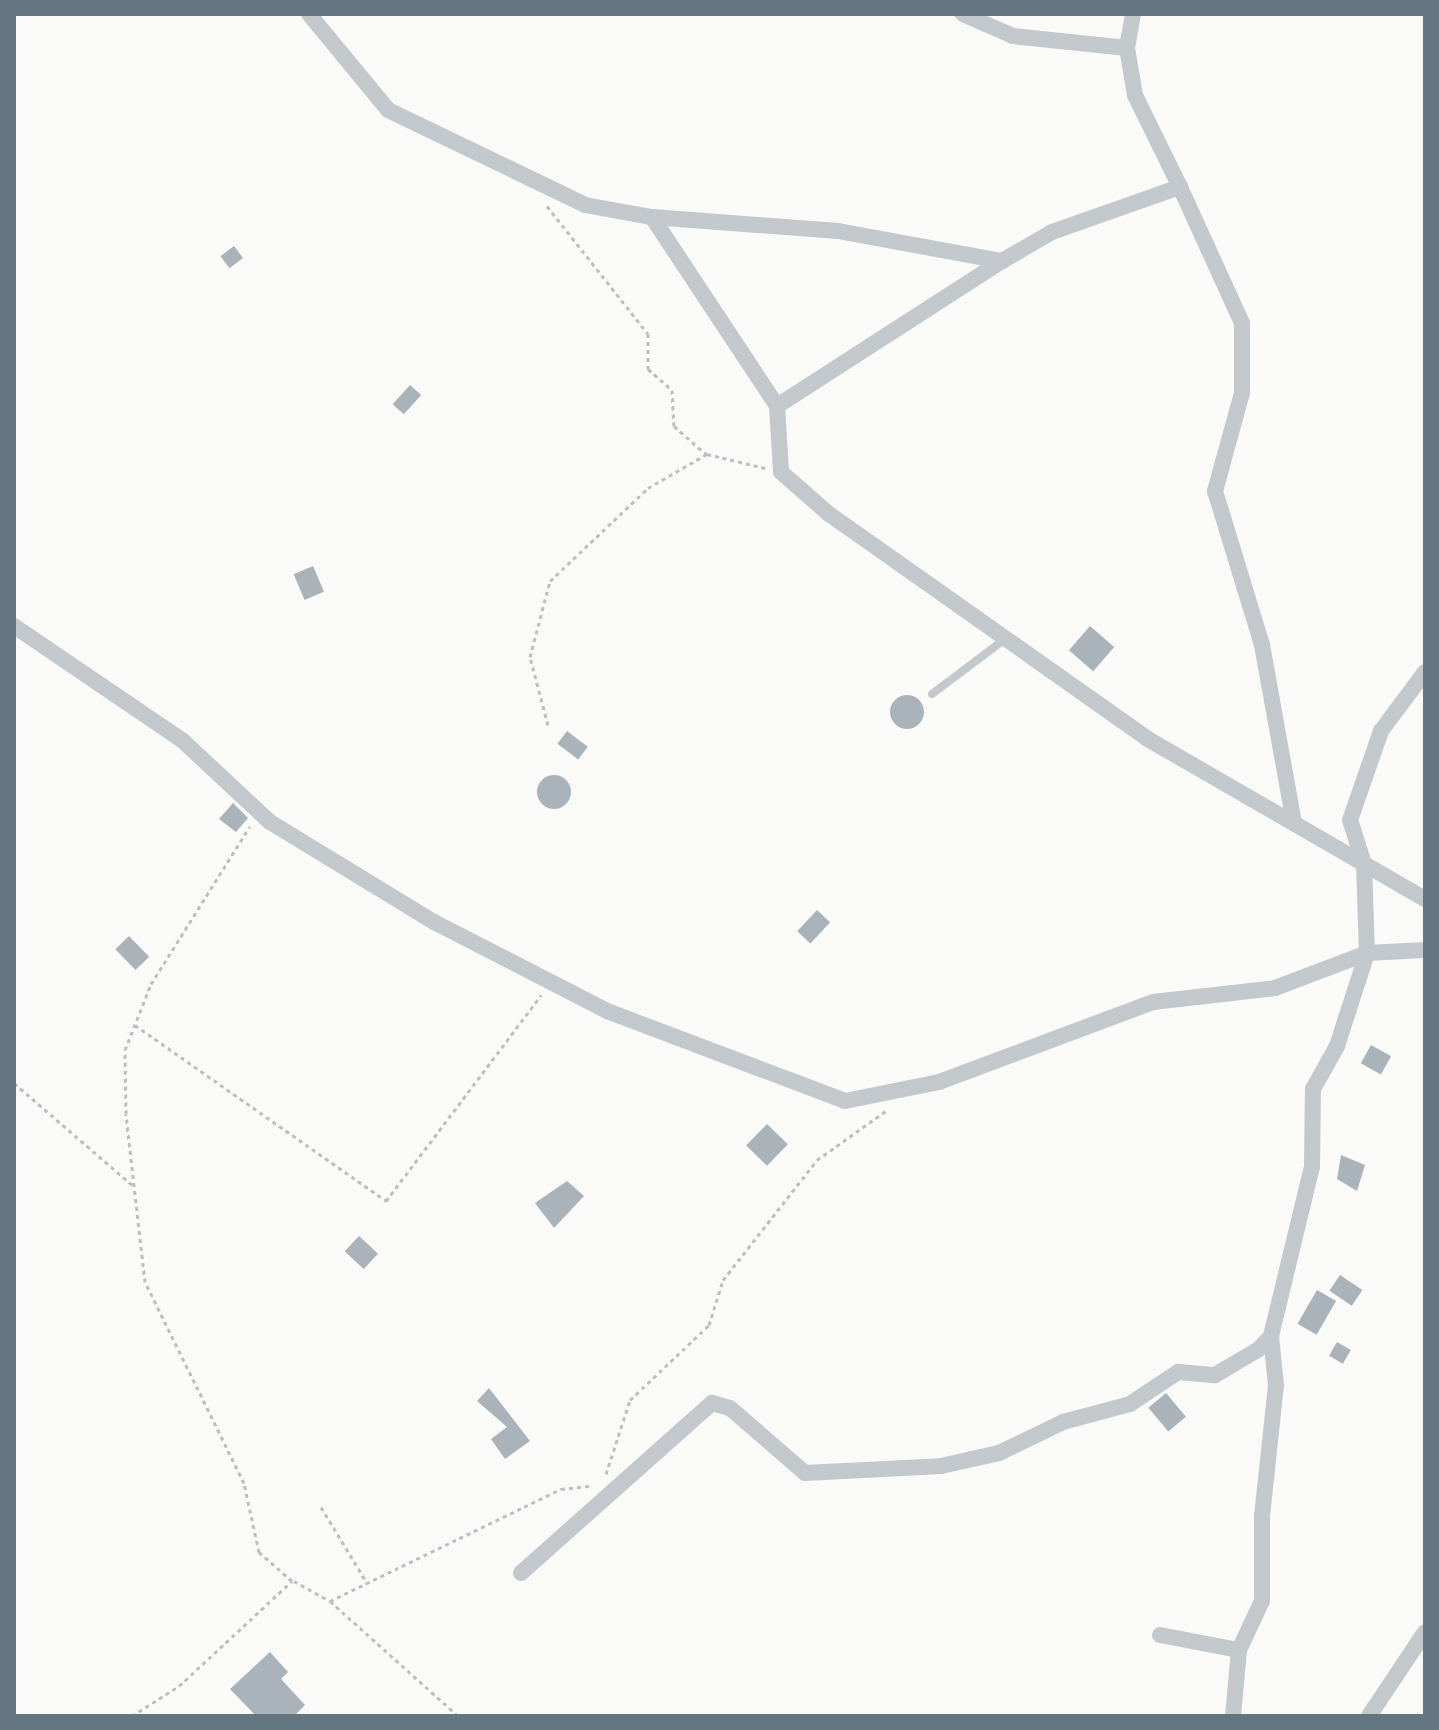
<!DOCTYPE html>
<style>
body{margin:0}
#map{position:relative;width:1439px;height:1730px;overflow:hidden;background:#fafaf8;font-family:Montserrat,sans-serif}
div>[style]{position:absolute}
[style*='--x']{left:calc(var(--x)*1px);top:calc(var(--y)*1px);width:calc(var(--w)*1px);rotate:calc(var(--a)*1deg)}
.building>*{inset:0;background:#aab3b9;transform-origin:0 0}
.round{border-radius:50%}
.path>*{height:3px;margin-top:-1.5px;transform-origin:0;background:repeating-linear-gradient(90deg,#bbbfc2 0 4px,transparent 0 8px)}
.service>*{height:8px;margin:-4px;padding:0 4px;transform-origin:4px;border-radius:4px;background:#c3c8cc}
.minor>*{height:16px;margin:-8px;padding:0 8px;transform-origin:8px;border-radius:8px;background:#c3c8cc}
span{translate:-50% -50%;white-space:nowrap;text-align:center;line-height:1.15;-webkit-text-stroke:8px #fff;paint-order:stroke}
.frame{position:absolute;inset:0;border:16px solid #657683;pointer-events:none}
</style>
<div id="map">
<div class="building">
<div style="left:234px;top:246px;width:15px;height:17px;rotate:53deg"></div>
<div style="left:410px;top:385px;width:15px;height:26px;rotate:42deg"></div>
<div style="left:313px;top:566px;width:28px;height:21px;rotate:67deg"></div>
<div style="left:1090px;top:626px;width:32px;height:32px;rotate:41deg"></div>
<div class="round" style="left:890px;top:695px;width:34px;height:34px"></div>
<div style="left:567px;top:731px;width:26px;height:16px;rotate:37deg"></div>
<div class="round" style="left:537px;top:775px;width:34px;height:34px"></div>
<div style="clip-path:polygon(233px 803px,248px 818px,236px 832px,219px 819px)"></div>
<div style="left:817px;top:910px;width:18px;height:29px;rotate:43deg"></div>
<div style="left:129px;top:936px;width:29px;height:19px;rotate:46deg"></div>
<div style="left:1371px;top:1045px;width:23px;height:21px;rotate:29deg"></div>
<div style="left:767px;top:1124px;width:29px;height:30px;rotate:44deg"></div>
<div style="clip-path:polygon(1341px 1155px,1365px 1165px,1357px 1191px,1337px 1179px)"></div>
<div style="clip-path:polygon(567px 1181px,584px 1196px,554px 1228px,535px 1203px)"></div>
<div style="left:359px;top:1236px;width:26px;height:21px;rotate:43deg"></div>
<div style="left:1340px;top:1275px;width:27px;height:19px;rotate:34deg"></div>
<div style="left:1317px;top:1290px;width:22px;height:39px;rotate:30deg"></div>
<div style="left:1337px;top:1342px;width:16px;height:16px;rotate:30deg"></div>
<div style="clip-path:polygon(489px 1388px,530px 1441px,505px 1459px,491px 1439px,507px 1427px,477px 1401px)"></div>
<div style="left:1166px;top:1393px;width:31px;height:23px;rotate:50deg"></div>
<div style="clip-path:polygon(270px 1652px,288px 1672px,281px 1679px,305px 1705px,294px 1716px,256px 1716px,230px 1689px)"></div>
</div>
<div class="path">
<div style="--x:547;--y:206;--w:163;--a:51.7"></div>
<div style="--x:648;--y:334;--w:35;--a:90"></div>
<div style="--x:648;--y:369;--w:32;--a:41"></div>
<div style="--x:672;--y:390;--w:36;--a:87"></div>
<div style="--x:674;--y:426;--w:43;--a:41.2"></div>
<div style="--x:548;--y:725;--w:70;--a:-104.8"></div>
<div style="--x:530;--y:657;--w:79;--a:-75.3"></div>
<div style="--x:550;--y:581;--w:135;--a:-43.5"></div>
<div style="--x:648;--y:488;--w:68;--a:-30"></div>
<div style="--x:707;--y:454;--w:60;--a:13.6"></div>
<div style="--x:135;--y:1025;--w:307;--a:35"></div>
<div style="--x:386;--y:1201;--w:258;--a:-53"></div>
<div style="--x:14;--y:1083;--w:156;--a:40.8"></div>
<div style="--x:606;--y:1474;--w:78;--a:-72"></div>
<div style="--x:630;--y:1400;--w:109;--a:-43.5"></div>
<div style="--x:709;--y:1325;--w:47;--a:-72.7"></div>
<div style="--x:723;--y:1280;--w:152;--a:-51.9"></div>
<div style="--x:817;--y:1160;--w:86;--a:-35.5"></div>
<div style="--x:321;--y:1507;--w:89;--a:58.8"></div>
<div style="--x:294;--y:1581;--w:41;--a:29.1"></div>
<div style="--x:330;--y:1601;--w:257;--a:-25.9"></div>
<div style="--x:561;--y:1489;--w:30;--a:-6"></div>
<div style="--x:330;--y:1601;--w:172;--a:41.9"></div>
<div style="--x:132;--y:1716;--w:56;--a:-32.6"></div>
<div style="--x:179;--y:1686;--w:154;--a:-42.9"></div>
<div style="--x:292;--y:1581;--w:44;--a:-138.7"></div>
<div style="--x:259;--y:1552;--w:71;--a:-102.3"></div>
<div style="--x:244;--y:1483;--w:224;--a:-116.2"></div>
<div style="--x:145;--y:1282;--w:169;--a:-96.5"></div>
<div style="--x:126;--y:1114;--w:64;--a:-90.9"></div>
<div style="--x:125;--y:1050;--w:71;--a:-68.5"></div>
<div style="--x:151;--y:984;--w:186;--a:-57.9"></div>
</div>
<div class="service">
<div style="--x:932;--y:694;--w:91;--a:-37"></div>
</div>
<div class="minor">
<div style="--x:309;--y:14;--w:124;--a:50.5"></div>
<div style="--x:388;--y:110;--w:219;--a:25.7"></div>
<div style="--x:585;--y:205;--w:68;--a:10.2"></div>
<div style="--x:652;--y:217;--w:227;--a:56.5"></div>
<div style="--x:777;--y:406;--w:66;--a:86.5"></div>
<div style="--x:781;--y:472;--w:64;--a:41.2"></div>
<div style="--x:829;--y:514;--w:388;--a:35.2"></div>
<div style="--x:1146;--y:738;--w:322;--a:30"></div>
<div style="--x:1127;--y:48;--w:35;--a:-80"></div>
<div style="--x:1180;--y:187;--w:149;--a:65.5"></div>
<div style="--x:1242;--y:323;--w:70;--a:90"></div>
<div style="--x:1242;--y:393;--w:102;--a:105.4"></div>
<div style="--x:1215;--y:491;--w:161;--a:73"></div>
<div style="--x:1262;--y:645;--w:181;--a:79.8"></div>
<div style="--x:652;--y:217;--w:187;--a:4.3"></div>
<div style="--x:838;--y:231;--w:167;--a:10.4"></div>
<div style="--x:1002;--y:261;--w:58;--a:-30.1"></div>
<div style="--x:1052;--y:232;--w:136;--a:-19.4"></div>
<div style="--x:1180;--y:187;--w:102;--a:-116.1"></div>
<div style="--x:1135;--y:95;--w:48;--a:-99.7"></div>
<div style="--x:1127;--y:48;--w:115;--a:-174"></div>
<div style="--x:1013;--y:36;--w:55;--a:-156.3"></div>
<div style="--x:777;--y:406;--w:268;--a:-32.8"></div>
<div style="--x:14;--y:626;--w:204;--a:34.2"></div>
<div style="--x:183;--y:741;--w:119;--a:43"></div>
<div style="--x:270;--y:822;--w:192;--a:31.4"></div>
<div style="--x:434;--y:922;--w:195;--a:27.2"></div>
<div style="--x:607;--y:1011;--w:254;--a:20.7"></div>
<div style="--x:845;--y:1101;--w:96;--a:-11.4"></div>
<div style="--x:939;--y:1082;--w:228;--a:-20.5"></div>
<div style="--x:1153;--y:1002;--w:123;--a:-6.5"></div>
<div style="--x:1275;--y:988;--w:98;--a:-20.8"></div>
<div style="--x:1425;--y:672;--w:74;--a:126.7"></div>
<div style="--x:1381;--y:731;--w:94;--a:109.2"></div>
<div style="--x:1350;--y:820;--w:46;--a:72.3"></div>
<div style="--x:1364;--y:864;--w:89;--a:88.1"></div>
<div style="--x:1367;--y:953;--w:58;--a:-3"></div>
<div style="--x:521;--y:1573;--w:256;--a:-41.7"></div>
<div style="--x:712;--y:1403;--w:19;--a:16"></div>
<div style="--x:730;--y:1408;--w:99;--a:40.9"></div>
<div style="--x:805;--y:1473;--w:136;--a:-2.9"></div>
<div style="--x:941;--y:1466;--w:59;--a:-12.6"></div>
<div style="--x:999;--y:1453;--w:71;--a:-25.8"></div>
<div style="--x:1063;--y:1422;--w:69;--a:-15"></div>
<div style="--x:1130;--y:1404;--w:58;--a:-33.7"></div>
<div style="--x:1178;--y:1372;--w:37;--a:5"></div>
<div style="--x:1215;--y:1375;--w:51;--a:-30.6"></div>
<div style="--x:1259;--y:1349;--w:18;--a:-47"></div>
<div style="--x:1271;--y:1336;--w:174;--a:-76.4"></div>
<div style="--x:1312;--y:1167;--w:78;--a:-89.3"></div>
<div style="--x:1313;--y:1089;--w:49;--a:-60.8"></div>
<div style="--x:1337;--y:1046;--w:98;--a:-72.1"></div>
<div style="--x:1160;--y:1635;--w:80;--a:10.8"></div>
<div style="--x:1239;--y:1650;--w:54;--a:-64.9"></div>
<div style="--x:1262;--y:1601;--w:85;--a:-90"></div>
<div style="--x:1262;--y:1516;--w:131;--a:-83.9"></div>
<div style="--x:1276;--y:1386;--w:50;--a:-95.7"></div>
<div style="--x:1233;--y:1716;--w:66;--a:-84.8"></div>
<div style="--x:1369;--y:1716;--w:101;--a:-56.3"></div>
</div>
<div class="frame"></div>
</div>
